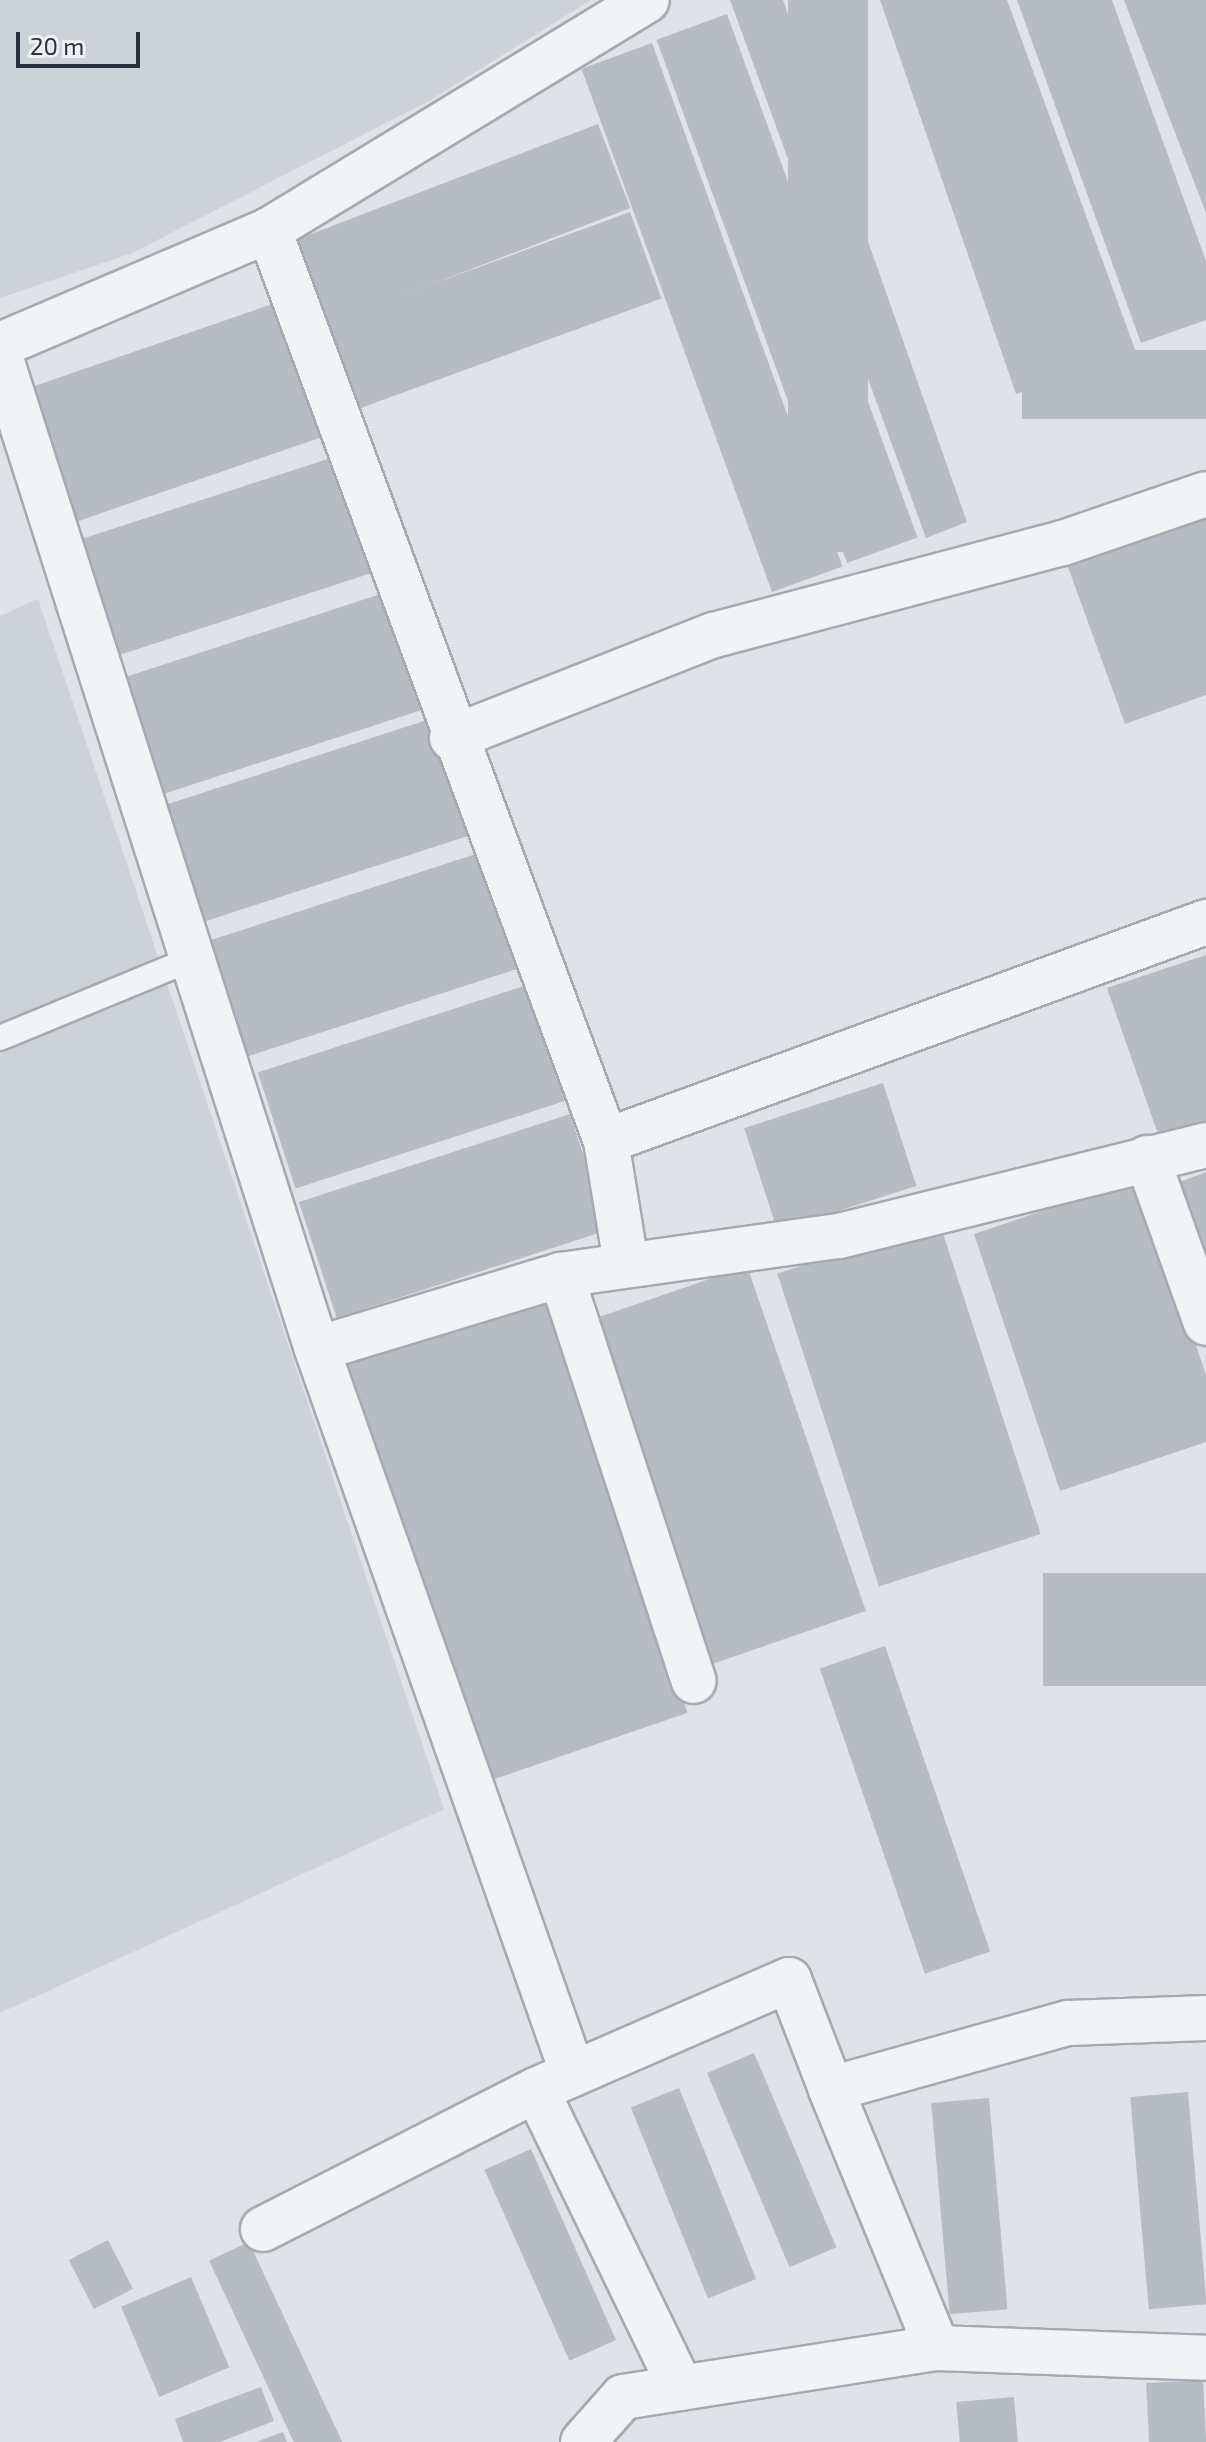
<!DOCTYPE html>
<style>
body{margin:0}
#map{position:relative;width:1206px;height:2442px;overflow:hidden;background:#dfe2e7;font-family:"Exo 2",sans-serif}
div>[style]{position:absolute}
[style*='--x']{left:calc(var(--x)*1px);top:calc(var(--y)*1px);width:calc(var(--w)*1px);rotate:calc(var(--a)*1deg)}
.built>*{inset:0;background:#cdd2d8}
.building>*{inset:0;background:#b7bcc3;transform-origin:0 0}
.roads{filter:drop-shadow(2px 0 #a5a9b0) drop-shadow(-2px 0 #a5a9b0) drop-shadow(0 2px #a5a9b0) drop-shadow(0 -2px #a5a9b0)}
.lane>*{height:24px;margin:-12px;padding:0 12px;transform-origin:12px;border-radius:12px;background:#f1f3f5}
.street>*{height:44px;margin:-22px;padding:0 22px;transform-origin:22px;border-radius:22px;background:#f1f3f5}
span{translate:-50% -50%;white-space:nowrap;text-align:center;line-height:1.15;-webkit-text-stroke:6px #eef1f4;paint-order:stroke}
.scale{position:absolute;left:16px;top:32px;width:124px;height:36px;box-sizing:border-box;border:4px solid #2a313c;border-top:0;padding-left:10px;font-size:24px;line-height:28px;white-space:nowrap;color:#2a313c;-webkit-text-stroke:6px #eef1f4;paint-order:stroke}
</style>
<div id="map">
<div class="built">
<div style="clip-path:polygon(0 0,591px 0,429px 101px,132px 253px,0 298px)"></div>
<div style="clip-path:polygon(38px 599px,444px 1809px,0 2013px,0 616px)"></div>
</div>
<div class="building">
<div style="clip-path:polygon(730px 0,783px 0,967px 522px,926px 538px)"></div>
<div style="left:788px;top:0;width:80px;height:552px"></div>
<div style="clip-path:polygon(880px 0,1007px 0,1136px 352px,1016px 394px)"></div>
<div style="clip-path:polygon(1017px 0,1112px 0,1206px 261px,1206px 320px,1141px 343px)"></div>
<div style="clip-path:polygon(1124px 0,1206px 0,1206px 213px)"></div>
<div style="left:727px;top:14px;width:557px;height:75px;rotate:70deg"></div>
<div style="left:652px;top:43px;width:557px;height:75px;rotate:70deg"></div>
<div style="left:598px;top:124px;width:90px;height:326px;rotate:69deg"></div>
<div style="left:630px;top:212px;width:92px;height:323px;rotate:70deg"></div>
<div style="left:284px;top:300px;width:142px;height:280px;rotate:71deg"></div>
<div style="left:1206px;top:350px;width:69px;height:184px;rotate:90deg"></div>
<div style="left:337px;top:456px;width:122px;height:284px;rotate:72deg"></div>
<div style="clip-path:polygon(1206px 517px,1206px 695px,1125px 724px,1068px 567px)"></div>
<div style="left:390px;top:591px;width:123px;height:284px;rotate:72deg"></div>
<div style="left:433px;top:718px;width:123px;height:285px;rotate:72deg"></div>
<div style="left:482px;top:852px;width:122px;height:285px;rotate:72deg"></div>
<div style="clip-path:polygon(1206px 955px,1206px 1121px,1159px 1137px,1107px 988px)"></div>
<div style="left:527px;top:985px;width:122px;height:283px;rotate:72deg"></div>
<div style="left:883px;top:1083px;width:108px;height:146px;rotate:72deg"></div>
<div style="left:570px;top:1114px;width:122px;height:285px;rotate:72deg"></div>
<div style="clip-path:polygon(1206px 1172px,1206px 1294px,1166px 1187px)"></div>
<div style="clip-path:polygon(1140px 1178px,1206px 1375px,1206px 1442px,1060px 1491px,974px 1234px)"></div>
<div style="left:939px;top:1221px;width:329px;height:170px;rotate:72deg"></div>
<div style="left:747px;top:1266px;width:365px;height:164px;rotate:71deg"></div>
<div style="left:542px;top:1290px;width:447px;height:211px;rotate:71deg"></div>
<div style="left:1206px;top:1573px;width:113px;height:163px;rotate:90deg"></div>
<div style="left:885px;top:1646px;width:323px;height:69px;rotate:71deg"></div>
<div style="left:754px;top:2053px;width:211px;height:51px;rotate:67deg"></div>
<div style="left:679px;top:2088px;width:206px;height:52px;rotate:68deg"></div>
<div style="left:1188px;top:2092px;width:213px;height:58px;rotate:85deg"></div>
<div style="left:989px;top:2098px;width:212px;height:58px;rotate:85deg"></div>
<div style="left:531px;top:2149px;width:209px;height:51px;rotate:66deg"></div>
<div style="left:108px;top:2240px;width:55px;height:44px;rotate:63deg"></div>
<div style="left:249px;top:2242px;width:221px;height:44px;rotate:65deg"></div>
<div style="left:191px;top:2277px;width:98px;height:76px;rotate:67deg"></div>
<div style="left:1203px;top:2380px;width:62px;height:57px;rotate:87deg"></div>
<div style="clip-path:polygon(261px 2387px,274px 2421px,220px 2442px,183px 2442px,175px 2419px)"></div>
<div style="left:1014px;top:2397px;width:45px;height:58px;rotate:85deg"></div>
<div style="clip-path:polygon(283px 2432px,287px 2442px,256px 2442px)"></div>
</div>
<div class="roads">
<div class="lane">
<div style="--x:0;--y:1038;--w:208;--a:-22.4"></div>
</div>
<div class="street">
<div style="--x:269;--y:230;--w:971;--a:69.7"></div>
<div style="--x:606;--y:1141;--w:639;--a:-20.05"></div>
<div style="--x:0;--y:345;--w:293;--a:-23.1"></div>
<div style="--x:269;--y:230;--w:442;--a:-31.3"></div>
<div style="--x:0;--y:356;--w:1042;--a:72.3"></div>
<div style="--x:452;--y:738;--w:282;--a:-21.5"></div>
<div style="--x:714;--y:635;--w:361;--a:-14.8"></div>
<div style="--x:1063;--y:543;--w:151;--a:-18.9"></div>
<div style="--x:606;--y:1141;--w:124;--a:80.7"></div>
<div style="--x:1147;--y:1158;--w:175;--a:70.3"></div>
<div style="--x:561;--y:1275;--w:427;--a:71.9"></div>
<div style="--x:573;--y:2074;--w:769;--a:-109.45"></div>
<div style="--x:317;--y:1349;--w:255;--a:-16.9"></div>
<div style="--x:561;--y:1275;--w:281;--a:-8"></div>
<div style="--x:839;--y:1236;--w:378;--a:-13.9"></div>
<div style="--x:263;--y:2229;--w:306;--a:-27"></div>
<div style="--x:937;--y:2348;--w:280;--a:-112.3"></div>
<div style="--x:831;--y:2089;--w:246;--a:-15.6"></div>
<div style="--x:1068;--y:2023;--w:138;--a:-2.1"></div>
<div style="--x:681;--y:2388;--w:331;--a:-115.9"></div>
<div style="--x:536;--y:2090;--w:276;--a:-23.5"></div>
<div style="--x:789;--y:1980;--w:117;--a:68.9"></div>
<div style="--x:583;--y:2442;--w:60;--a:-48.4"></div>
<div style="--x:623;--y:2397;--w:318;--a:-8.9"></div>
<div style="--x:937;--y:2348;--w:269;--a:2.1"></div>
</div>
</div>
<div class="scale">20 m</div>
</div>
